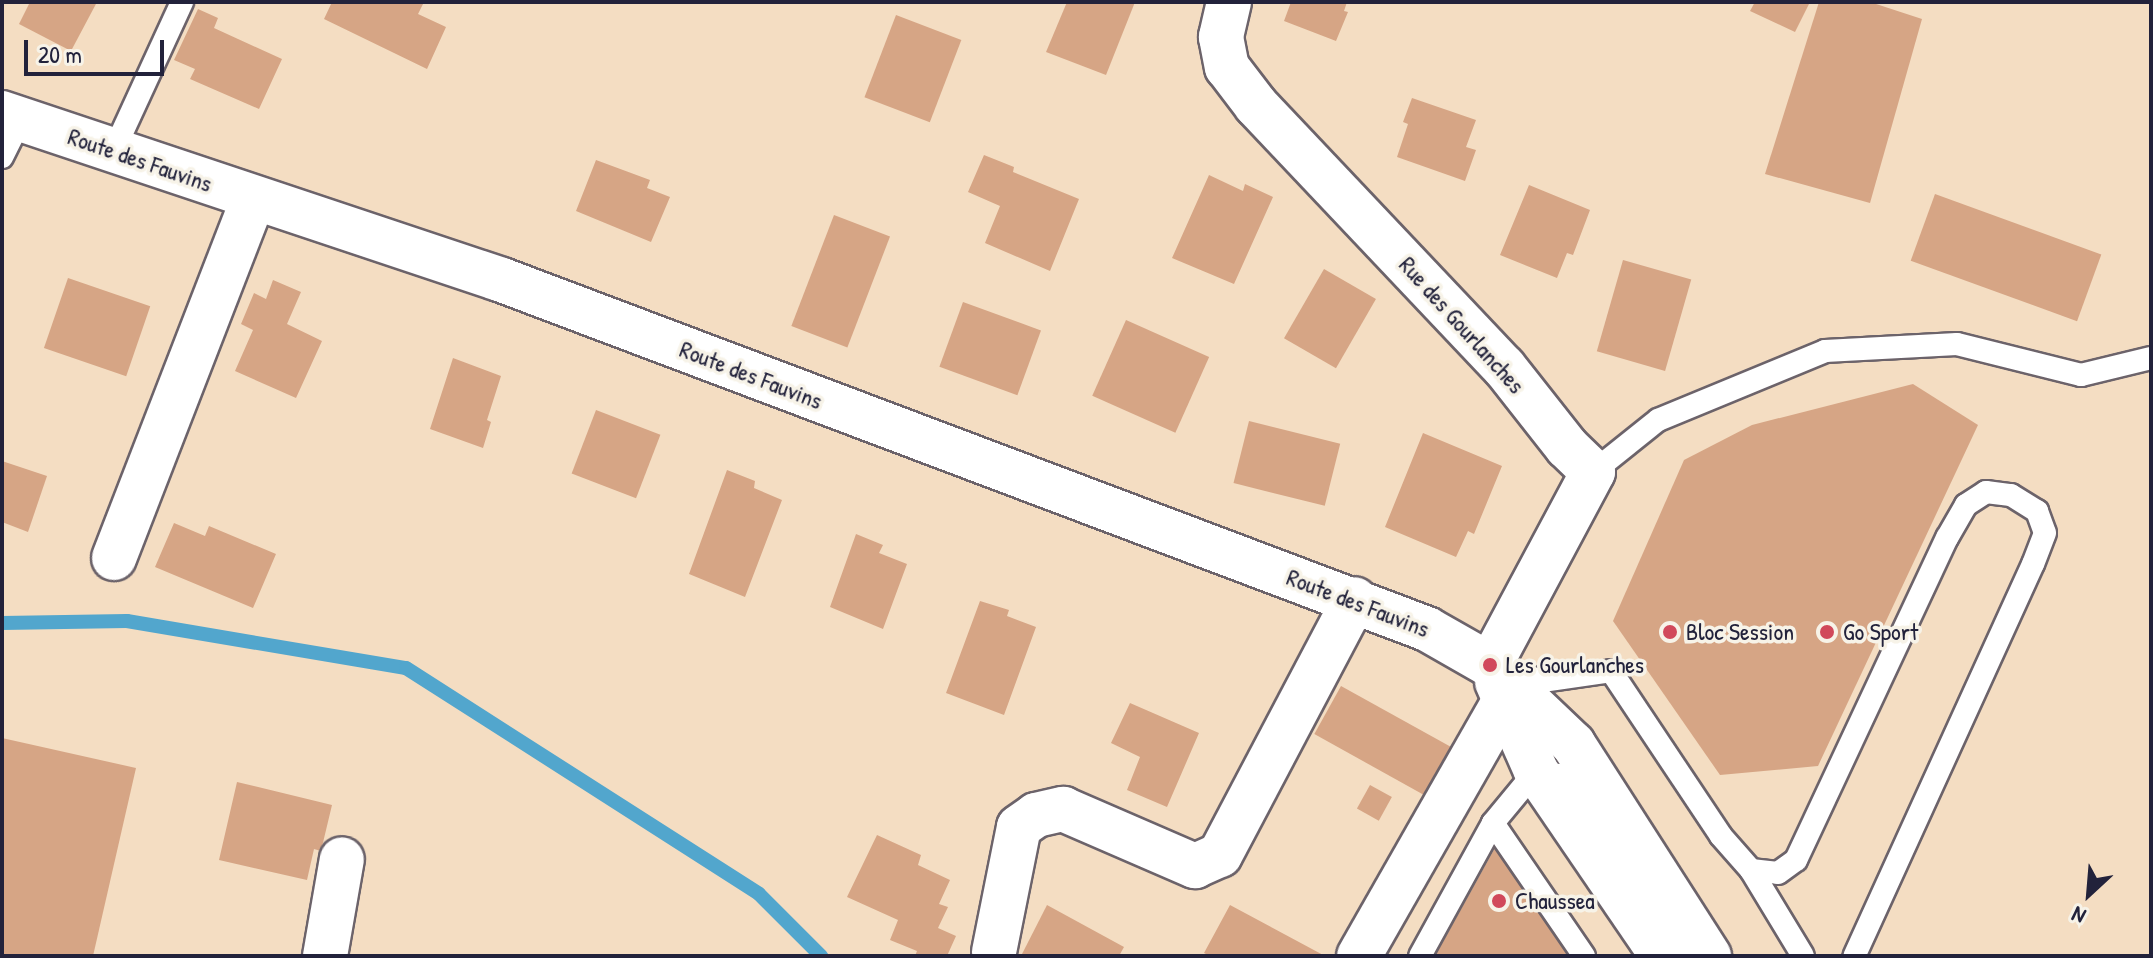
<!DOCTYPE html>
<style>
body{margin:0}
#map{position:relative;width:2153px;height:958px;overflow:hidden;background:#f4ddc2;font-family:"Patrick Hand",sans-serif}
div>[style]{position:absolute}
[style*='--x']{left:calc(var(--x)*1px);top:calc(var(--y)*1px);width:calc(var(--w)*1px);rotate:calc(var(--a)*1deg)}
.stream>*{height:14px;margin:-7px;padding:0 7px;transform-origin:7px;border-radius:7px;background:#52a6cd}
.building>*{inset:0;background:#d6a585;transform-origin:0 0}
.roads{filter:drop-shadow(2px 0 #6c636a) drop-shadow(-2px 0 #6c636a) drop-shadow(0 2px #6c636a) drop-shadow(0 -2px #6c636a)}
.lane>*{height:22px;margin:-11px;padding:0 11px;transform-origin:11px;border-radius:11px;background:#fff}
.street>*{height:44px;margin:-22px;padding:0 22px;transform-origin:22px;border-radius:22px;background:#fff}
.dots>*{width:22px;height:22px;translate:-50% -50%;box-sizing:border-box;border:4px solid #f7f3e8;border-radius:50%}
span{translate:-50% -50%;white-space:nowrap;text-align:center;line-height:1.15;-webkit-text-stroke:7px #f7f3e8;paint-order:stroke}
.street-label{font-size:24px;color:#22223b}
.poi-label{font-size:24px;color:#22223b}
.left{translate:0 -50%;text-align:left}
.frame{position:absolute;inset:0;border:4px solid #22223b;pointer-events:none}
.north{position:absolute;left:2049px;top:854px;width:80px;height:80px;-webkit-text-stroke:6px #f7f3e8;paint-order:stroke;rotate:206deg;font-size:22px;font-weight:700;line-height:32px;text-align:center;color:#22223b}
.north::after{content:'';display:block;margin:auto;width:28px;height:36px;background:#22223b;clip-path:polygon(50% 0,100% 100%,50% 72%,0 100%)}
.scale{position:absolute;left:24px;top:40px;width:140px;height:36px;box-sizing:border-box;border:4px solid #22223b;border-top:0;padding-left:10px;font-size:24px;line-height:28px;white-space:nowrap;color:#22223b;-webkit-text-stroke:6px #f7f3e8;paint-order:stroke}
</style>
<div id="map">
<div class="stream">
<div style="--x:2;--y:623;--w:125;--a:-0.9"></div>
<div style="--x:127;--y:621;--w:283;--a:9.6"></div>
<div style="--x:406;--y:668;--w:419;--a:32.6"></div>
<div style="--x:759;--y:894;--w:88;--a:45"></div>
</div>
<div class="building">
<div style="clip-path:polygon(30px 2px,97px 2px,71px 51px,19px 24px)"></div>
<div style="clip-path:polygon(332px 2px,424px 2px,418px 14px,446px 27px,427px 69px,324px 19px)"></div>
<div style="clip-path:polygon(1067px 2px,1135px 2px,1106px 75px,1046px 52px)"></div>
<div style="clip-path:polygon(1291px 2px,1347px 2px,1344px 11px,1348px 12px,1336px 41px,1284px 21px)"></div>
<div style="clip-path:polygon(1755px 2px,1810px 2px,1795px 32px,1750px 11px)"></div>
<div style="clip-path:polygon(1819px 2px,1870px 2px,1922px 19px,1870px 203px,1765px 174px)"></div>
<div style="clip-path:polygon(198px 9px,218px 18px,214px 28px,282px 59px,259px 109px,190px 79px,195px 69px,174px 60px)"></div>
<div style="left:896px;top:15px;width:70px;height:88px;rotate:21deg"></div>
<div style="clip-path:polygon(1412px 98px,1476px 120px,1466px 147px,1476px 150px,1465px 181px,1397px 157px,1408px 124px,1403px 122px)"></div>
<div style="clip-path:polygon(984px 155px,1014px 167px,1013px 172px,1079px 199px,1050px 271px,985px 243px,1000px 206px,968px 192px)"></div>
<div style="clip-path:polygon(596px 160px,650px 180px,647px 188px,670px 197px,651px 242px,576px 211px)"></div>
<div style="clip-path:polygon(1209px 175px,1243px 191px,1245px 184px,1273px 197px,1234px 284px,1172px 258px)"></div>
<div style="clip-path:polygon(1529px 185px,1590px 210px,1573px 255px,1567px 253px,1557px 278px,1500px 255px)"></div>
<div style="left:1935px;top:194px;width:177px;height:71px;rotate:20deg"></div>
<div style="left:834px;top:215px;width:60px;height:119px;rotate:21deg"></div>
<div style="left:1623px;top:260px;width:71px;height:95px;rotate:16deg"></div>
<div style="left:1324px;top:269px;width:60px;height:80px;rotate:30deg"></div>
<div style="left:68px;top:278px;width:87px;height:74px;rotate:19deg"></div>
<div style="clip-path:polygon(273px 280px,301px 292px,287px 324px,322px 341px,296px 398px,235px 371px,253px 330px,241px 324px,254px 293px,266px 299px)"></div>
<div style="left:963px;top:302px;width:83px;height:69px;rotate:20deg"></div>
<div style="left:1126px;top:320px;width:91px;height:83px;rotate:24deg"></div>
<div style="clip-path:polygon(453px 358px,501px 376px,487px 420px,491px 422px,483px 448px,430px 429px)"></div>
<div style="clip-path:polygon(1913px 384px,1978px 425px,1818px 766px,1720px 775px,1613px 621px,1684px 460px,1752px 425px)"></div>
<div style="left:596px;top:410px;width:69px;height:68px;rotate:21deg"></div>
<div style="left:1249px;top:421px;width:94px;height:64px;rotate:14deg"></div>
<div style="clip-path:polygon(1423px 433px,1502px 466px,1474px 534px,1468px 531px,1456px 557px,1385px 527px)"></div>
<div style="clip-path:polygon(2px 461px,47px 476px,28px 532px,2px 522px)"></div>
<div style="clip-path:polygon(727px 470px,755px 481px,754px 488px,782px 500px,745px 597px,689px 574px)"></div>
<div style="clip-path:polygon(174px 523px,205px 536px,209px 526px,276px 554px,253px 608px,155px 567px)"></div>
<div style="clip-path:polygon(856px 534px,883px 545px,879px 553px,907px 564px,883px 629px,830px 607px)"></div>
<div style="clip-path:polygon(980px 601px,1009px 610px,1007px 616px,1036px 627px,1004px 715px,946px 693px)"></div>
<div style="left:1341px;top:686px;width:129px;height:55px;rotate:29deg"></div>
<div style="clip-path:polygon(1130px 703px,1199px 733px,1167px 807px,1127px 790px,1140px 757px,1111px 743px)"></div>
<div style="clip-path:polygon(2px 738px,136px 768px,93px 956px,2px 956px)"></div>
<div style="clip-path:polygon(237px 782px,332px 805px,321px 851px,314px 849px,307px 880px,219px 860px)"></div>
<div style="left:1370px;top:785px;width:25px;height:27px;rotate:29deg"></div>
<div style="clip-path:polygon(877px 835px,921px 855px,918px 865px,950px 880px,939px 904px,948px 907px,938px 928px,956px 936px,947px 956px,915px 956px,917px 951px,890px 940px,898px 920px,847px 897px)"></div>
<div style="clip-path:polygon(1496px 846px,1569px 956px,1435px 956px)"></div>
<div style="clip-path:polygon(1047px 905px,1124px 947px,1119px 956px,1021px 956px)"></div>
<div style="clip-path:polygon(1230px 905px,1284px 934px,1325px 956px,1210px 956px,1204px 953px)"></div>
</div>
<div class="roads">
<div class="lane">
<div style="--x:114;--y:150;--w:163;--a:-65.3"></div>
<div style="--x:2;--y:157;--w:42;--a:-63.4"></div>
<div style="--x:1593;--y:472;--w:83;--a:-38.7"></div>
<div style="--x:1658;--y:420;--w:181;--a:-22.4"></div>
<div style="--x:1825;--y:351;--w:132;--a:-3"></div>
<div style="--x:1957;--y:344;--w:128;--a:14"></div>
<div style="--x:2081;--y:375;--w:72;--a:-13.7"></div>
<div style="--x:1510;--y:671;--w:34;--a:17"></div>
<div style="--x:1542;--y:681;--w:70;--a:-8.2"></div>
<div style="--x:1611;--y:671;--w:198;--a:56.3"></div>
<div style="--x:1721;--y:836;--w:45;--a:48.6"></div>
<div style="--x:1751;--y:870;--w:100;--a:58.8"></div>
<div style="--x:1493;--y:823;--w:161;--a:55.6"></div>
<div style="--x:1751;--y:870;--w:27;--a:6"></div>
<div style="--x:1778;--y:873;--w:22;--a:-36"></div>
<div style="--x:1796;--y:860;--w:356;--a:-64.9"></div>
<div style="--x:1947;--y:538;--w:38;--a:-60"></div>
<div style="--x:1966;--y:505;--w:24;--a:-33"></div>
<div style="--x:1986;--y:492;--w:25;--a:7"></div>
<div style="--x:2011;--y:495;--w:31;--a:32"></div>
<div style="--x:2037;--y:511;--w:23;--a:70"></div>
<div style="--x:2045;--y:533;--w:33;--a:111"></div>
<div style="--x:2033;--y:564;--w:431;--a:114.5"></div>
<div style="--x:1420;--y:956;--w:152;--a:-61.2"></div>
<div style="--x:1493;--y:823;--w:67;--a:-50.4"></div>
<div style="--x:1536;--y:771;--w:23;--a:10"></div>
<div style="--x:1559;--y:775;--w:22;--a:39"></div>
<div style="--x:1576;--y:789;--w:54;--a:57.2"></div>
</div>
<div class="street">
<div style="--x:1229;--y:2;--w:36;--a:103"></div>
<div style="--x:1221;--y:37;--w:31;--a:79"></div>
<div style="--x:1227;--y:67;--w:48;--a:52.7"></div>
<div style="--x:1256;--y:105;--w:361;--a:46.6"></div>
<div style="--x:1504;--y:367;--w:102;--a:51.8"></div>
<div style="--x:1567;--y:447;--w:36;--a:44"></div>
<div style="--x:1593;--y:472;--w:219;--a:118.1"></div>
<div style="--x:2;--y:113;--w:527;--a:18.47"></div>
<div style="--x:502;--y:280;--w:989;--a:20.67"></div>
<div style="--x:1427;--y:629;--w:73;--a:29.7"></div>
<div style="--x:1490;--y:665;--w:115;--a:43.6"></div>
<div style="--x:1573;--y:744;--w:252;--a:57.3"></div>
<div style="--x:114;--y:558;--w:385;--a:-68.8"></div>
<div style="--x:1497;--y:682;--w:97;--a:66.3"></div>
<div style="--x:1536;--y:771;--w:224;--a:55.7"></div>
<div style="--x:994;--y:952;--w:127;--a:-78.7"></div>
<div style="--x:1019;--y:827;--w:21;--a:-35"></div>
<div style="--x:1036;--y:815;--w:28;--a:-13"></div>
<div style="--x:1063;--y:809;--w:144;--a:23.4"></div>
<div style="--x:1195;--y:866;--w:27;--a:-24"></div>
<div style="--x:1220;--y:855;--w:289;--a:-62.2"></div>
<div style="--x:325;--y:956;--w:98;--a:-80.1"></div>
<div style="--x:1359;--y:956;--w:295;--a:-60.3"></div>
</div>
</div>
<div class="dots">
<div style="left:1670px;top:632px;background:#d1495b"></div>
<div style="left:1827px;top:632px;background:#d1495b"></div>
<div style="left:1490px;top:665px;background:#d1495b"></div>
<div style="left:1499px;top:901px;background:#d1495b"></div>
</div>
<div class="street-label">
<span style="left:140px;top:160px;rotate:19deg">Route des Fauvins</span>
<span style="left:1462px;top:325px;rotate:48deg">Rue des Gourlanches</span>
<span style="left:751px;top:375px;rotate:21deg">Route des Fauvins</span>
<span style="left:1358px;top:603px;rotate:21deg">Route des Fauvins</span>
</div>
<div class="poi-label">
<span class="left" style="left:1686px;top:632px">Bloc Session</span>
<span class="left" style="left:1843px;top:632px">Go Sport</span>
<span class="left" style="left:1506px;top:665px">Les Gourlanches</span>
<span class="left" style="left:1515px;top:901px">Chaussea</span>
</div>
<div class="frame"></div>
<div class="north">N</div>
<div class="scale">20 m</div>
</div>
